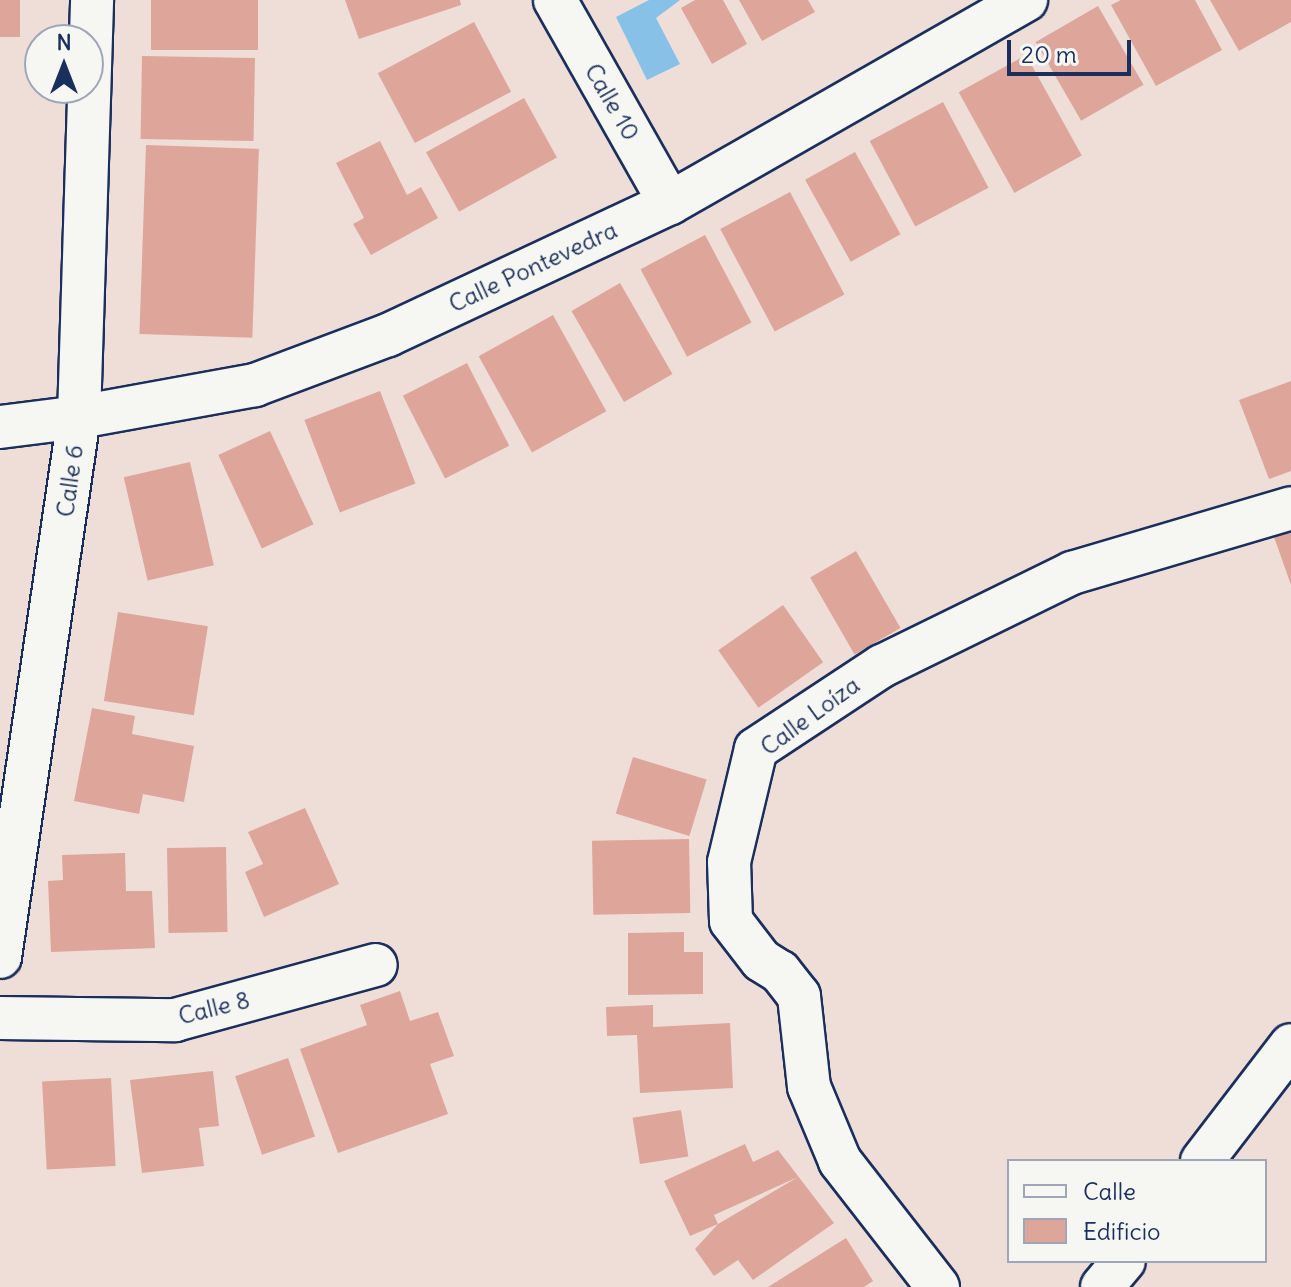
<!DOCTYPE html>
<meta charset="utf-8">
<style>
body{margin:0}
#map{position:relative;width:1291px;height:1287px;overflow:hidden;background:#efded8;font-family:Delius,sans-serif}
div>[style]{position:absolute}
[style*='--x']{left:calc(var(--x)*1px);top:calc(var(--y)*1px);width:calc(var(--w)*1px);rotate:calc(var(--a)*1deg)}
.water>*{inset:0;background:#88c1e7}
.building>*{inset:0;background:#dea59b;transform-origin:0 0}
.roads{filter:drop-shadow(2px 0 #1b2f5e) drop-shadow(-2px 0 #1b2f5e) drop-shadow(0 2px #1b2f5e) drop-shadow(0 -2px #1b2f5e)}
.street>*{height:42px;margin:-21px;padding:0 21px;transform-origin:21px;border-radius:21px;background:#f6f6f2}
span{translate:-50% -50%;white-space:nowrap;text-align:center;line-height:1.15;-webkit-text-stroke:8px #f6f6f2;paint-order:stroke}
.street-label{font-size:24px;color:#1b2f5e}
.legend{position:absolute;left:1007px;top:1159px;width:260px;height:104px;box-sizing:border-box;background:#f6f6f2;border:2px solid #9ea6b7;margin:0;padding:10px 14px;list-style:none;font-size:24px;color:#1b2f5e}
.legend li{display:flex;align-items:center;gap:16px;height:40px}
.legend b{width:40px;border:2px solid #9ea6b7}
.north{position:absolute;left:24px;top:24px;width:80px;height:80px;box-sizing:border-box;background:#f6f6f2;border:2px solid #9ea6b7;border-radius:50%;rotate:0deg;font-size:22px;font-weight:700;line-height:32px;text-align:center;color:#1b2f5e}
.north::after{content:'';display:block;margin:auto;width:28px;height:36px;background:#1b2f5e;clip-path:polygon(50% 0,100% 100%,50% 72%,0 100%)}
.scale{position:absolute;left:1007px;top:40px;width:124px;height:36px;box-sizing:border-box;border:4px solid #1b2f5e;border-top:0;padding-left:10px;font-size:24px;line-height:28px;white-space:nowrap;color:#1b2f5e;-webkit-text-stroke:6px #f6f6f2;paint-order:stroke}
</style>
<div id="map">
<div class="water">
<div style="clip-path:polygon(649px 0,680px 0,656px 18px,680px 64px,647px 80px,616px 17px)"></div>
</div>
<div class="building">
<div style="left:0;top:0;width:20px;height:37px"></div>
<div style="left:151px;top:0;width:107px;height:50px"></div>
<div style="clip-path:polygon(345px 0,460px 0,461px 5px,359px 39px)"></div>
<div style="clip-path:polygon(695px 0,723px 0,747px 44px,712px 64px,681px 8px)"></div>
<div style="clip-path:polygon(739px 0,808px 0,815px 12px,762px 41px)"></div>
<div style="clip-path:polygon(1121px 0,1195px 0,1222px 50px,1156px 86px,1111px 5px)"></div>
<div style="clip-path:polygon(1210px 0,1291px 0,1291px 22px,1239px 51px)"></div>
<div style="left:1098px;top:6px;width:91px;height:72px;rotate:60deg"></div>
<div style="left:474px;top:22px;width:79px;height:109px;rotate:62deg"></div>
<div style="left:1026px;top:55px;width:115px;height:77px;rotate:61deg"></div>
<div style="left:142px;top:56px;width:113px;height:83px;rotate:1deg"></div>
<div style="left:524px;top:98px;width:68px;height:112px;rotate:61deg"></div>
<div style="left:943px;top:102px;width:97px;height:83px;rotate:62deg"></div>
<div style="clip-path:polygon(380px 141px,407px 195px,421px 187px,438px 218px,371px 255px,353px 224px,364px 218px,336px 163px)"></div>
<div style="left:146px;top:145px;width:113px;height:189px;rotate:2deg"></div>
<div style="left:855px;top:152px;width:94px;height:57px;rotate:61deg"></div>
<div style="left:790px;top:192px;width:116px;height:79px;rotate:62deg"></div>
<div style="left:705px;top:235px;width:99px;height:73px;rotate:62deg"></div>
<div style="left:620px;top:283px;width:105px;height:56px;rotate:60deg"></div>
<div style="left:553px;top:315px;width:110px;height:85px;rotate:61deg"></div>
<div style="left:467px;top:363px;width:93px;height:72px;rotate:63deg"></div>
<div style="clip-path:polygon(1291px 381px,1291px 471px,1269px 479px,1239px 400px)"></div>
<div style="left:380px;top:391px;width:99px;height:81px;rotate:69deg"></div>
<div style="left:270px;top:431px;width:103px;height:57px;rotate:65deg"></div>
<div style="left:190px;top:462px;width:106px;height:68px;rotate:77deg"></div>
<div style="clip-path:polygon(1291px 531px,1291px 585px,1274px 537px)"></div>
<div style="left:856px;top:551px;width:89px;height:53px;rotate:60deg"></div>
<div style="left:783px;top:605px;width:70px;height:79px;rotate:55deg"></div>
<div style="left:118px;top:612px;width:91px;height:90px;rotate:9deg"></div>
<div style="clip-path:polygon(92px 708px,135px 716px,132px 734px,194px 746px,184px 802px,143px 794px,139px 814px,74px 801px)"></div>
<div style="left:633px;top:757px;width:77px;height:59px;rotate:17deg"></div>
<div style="clip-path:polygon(305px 808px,339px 884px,264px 917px,245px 872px,263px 864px,248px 832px)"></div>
<div style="left:689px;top:839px;width:74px;height:97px;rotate:89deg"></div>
<div style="left:226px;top:847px;width:85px;height:59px;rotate:89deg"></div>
<div style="clip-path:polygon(125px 853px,126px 891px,152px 891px,155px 948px,51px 952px,48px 881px,63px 880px,62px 855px)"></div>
<div style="clip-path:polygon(684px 932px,684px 952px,703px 952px,703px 994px,628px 995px,628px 933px)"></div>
<div style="clip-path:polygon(400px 991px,410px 1021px,438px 1012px,454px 1056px,430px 1064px,448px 1114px,338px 1153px,300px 1049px,367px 1025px,360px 1005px)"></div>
<div style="clip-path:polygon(653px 1005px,653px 1027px,730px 1023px,733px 1088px,640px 1093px,637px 1035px,607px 1036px,606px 1007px)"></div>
<div style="left:288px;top:1058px;width:83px;height:56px;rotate:71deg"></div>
<div style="clip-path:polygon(213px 1071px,219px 1126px,199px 1128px,204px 1166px,142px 1173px,130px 1080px)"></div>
<div style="left:111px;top:1078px;width:88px;height:69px;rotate:87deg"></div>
<div style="left:681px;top:1110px;width:47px;height:49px;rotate:81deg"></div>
<div style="clip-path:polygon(evenodd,745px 1144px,753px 1162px,778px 1150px,834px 1223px,753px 1280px,738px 1260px,714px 1276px,695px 1249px,718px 1224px,690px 1236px,664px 1181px,745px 1144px,798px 1177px,718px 1224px,714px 1215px,798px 1177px)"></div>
<div style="clip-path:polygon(846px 1238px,873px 1281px,864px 1287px,768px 1287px)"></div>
</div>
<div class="roads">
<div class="street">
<div style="--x:555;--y:0;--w:233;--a:60.5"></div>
<div style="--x:0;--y:427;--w:80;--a:-7.2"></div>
<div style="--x:79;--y:417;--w:179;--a:-10.3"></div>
<div style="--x:255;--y:385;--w:142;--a:-20.6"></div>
<div style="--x:388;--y:335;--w:311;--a:-25.1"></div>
<div style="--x:670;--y:203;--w:410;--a:-29.7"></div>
<div style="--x:0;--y:957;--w:546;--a:-81.68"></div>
<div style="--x:79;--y:417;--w:417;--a:-88.2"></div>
<div style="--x:0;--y:1018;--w:175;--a:0.7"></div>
<div style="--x:175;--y:1020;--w:208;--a:-15.3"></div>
<div style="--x:1202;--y:1161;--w:146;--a:-52.5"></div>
<div style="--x:938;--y:1287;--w:160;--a:-127.9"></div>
<div style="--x:840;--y:1161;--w:80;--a:-112.7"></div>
<div style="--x:809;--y:1087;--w:92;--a:-96.3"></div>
<div style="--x:799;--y:996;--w:31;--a:-128"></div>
<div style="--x:780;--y:972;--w:22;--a:-148"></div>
<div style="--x:761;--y:960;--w:49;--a:-127.6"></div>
<div style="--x:731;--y:921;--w:59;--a:-91.9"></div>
<div style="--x:729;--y:862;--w:116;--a:-76.6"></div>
<div style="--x:756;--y:749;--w:151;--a:-33.4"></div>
<div style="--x:882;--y:666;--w:212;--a:-26.1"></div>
<div style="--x:1072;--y:573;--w:228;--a:-16.5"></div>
<div style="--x:1102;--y:1287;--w:34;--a:-50"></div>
</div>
</div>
<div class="street-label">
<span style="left:612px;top:102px;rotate:60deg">Calle 10</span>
<span style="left:533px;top:267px;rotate:-25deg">Calle Pontevedra</span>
<span style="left:70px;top:481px;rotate:-82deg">Calle 6</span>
<span style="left:810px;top:716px;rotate:-36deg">Calle Loíza</span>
<span style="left:214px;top:1008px;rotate:-14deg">Calle 8</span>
</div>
<ul class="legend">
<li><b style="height:10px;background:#f6f6f2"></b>Calle</li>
<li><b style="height:22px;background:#dea59b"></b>Edificio</li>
</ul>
<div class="north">N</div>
<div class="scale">20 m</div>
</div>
